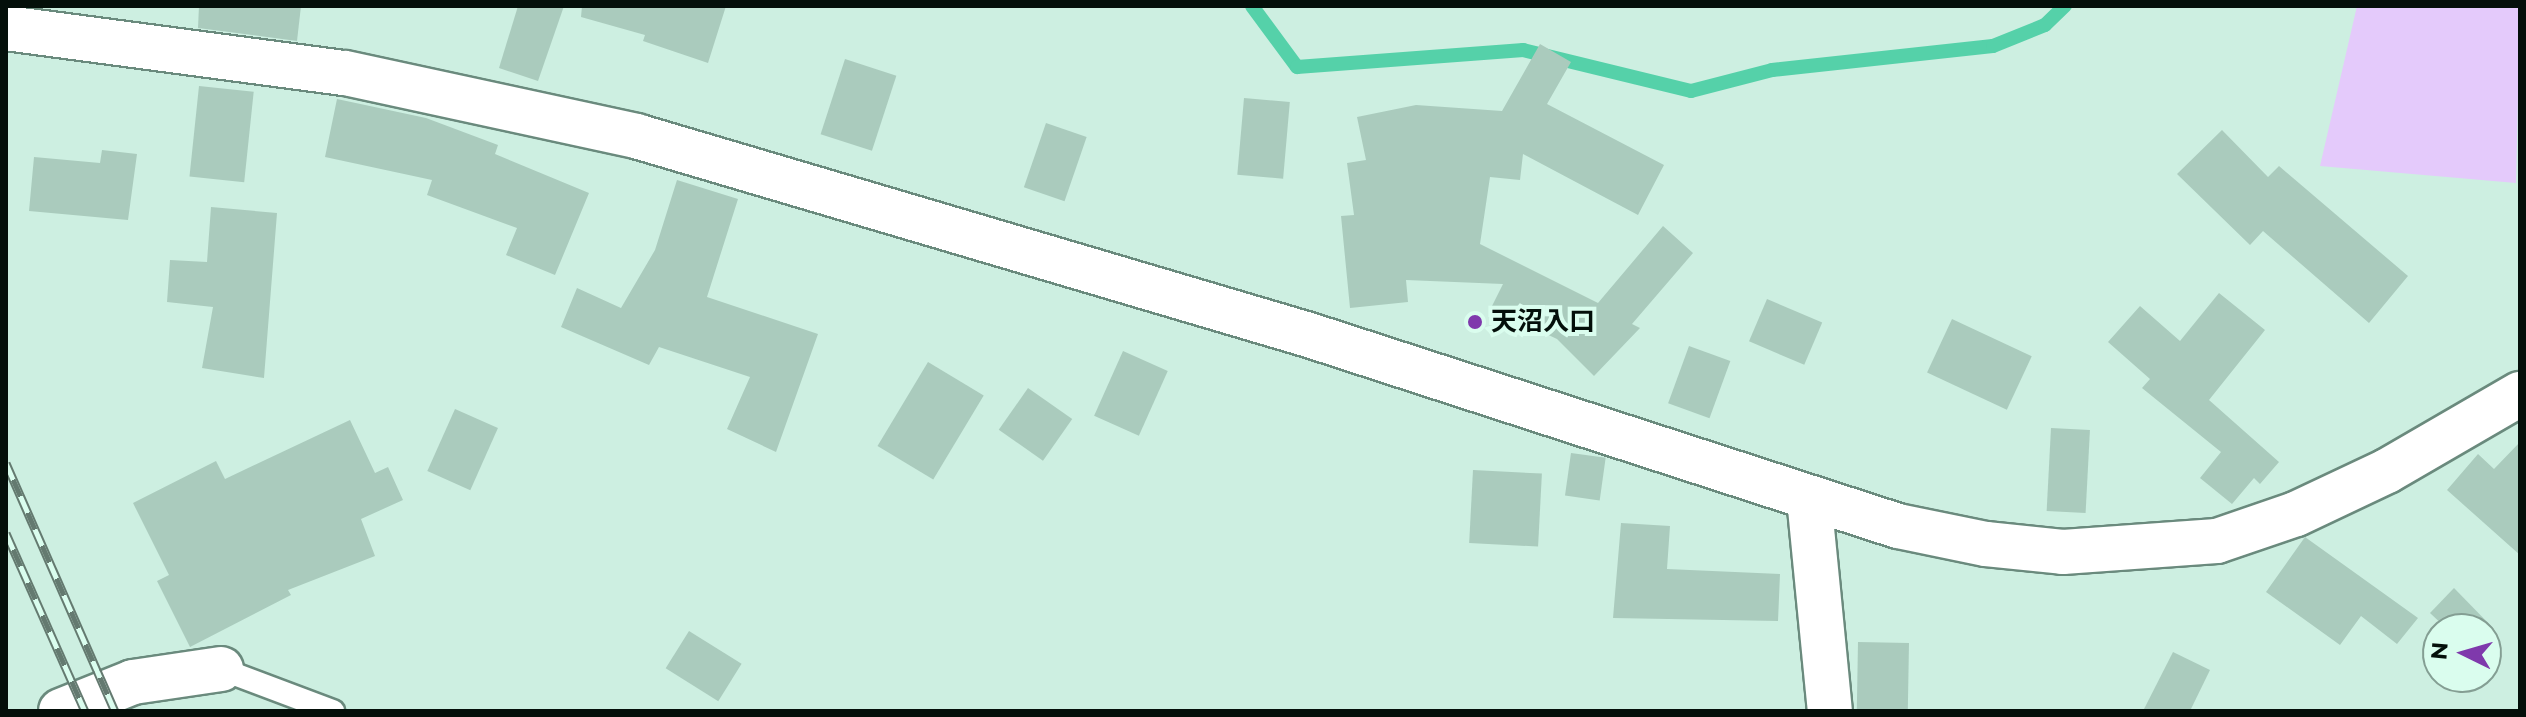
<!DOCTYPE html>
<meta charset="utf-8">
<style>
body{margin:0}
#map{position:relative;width:2526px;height:717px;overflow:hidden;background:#cdefe1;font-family:Montserrat,"Noto Sans JP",sans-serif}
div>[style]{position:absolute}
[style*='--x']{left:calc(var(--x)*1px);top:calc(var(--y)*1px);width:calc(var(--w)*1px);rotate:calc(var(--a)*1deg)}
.green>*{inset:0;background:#e4cafb}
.stream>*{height:14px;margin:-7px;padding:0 7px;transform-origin:7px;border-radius:7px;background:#55d1a9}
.building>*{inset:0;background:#aacbbd;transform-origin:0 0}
.roads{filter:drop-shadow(2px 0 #6a8a7d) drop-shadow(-2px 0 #6a8a7d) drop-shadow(0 2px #6a8a7d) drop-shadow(0 -2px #6a8a7d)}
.service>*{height:22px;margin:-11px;padding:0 11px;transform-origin:11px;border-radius:11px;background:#fff}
.minor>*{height:44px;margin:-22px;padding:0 22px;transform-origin:22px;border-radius:22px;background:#fff}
.tertiary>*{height:44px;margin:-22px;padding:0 22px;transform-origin:22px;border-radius:22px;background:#fff}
.rail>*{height:9px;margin-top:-4.5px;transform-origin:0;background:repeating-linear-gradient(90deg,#dafdee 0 18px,#647a70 0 36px);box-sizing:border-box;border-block:2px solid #647a70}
.dots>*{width:22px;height:22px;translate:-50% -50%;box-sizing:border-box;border:4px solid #dafdee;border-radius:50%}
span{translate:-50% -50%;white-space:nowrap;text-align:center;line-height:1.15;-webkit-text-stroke:8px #dafdee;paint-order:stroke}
.poi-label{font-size:26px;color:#040f0a;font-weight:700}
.left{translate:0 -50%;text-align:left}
.frame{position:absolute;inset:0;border:8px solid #040f0a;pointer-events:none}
.north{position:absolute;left:2422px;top:613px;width:80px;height:80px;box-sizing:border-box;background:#dafdee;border:2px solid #849e93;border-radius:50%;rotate:275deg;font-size:22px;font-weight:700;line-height:32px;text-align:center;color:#040f0a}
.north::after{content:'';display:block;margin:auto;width:28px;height:36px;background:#7f39ac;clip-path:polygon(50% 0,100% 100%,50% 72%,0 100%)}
</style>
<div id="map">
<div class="green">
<div style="clip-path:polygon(2357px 6px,2520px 6px,2516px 183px,2320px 166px)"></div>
</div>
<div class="stream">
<div style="--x:1252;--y:6;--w:76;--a:53.6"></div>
<div style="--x:1297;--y:67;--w:227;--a:-4.3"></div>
<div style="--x:1523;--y:50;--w:173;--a:13.7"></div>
<div style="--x:1691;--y:91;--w:84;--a:-14.5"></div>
<div style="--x:1772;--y:70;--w:222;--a:-6.2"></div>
<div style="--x:1993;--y:46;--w:56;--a:-22"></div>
<div style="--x:2045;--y:25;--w:28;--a:-44"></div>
</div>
<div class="building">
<div style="clip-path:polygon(199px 6px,301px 6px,297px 41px,198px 28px)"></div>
<div style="clip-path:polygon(518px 6px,564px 6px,538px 81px,499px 68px)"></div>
<div style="clip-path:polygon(582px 6px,726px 6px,708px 63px,643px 41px,645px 35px,581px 17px)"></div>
<div style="clip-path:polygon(1540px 44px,1571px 62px,1547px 104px,1664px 165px,1638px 215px,1523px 154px,1520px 180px,1490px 177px,1480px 244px,1598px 303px,1663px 226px,1693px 253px,1632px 324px,1640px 328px,1594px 376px,1557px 339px,1491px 308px,1503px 284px,1406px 280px,1408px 302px,1350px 308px,1341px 216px,1354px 215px,1347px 163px,1366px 160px,1357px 117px,1416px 105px,1502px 111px)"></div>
<div style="left:845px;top:59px;width:54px;height:79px;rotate:18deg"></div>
<div style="left:199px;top:86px;width:55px;height:91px;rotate:6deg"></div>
<div style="left:1244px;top:98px;width:46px;height:77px;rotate:5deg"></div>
<div style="clip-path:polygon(337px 99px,426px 118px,498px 145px,495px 154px,589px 193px,555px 275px,506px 255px,517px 228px,427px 195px,432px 180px,325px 157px)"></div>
<div style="left:1046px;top:123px;width:43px;height:68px;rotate:19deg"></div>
<div style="clip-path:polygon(2222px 130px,2268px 177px,2279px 166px,2408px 276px,2369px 323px,2263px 231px,2250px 245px,2177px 174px)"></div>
<div style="clip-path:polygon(102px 150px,137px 154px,128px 220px,29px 211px,34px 157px,100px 163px)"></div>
<div style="clip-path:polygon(677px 180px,738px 199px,707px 297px,818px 334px,776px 452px,727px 429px,750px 377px,659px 347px,649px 365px,561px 327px,577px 288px,621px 308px,655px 250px)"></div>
<div style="clip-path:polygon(211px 207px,277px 213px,264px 378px,202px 368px,213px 307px,167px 302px,170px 260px,207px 262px)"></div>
<div style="clip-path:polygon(2219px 293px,2265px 330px,2209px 400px,2279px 462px,2260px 484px,2254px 478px,2232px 504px,2200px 478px,2221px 452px,2142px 388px,2150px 379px,2108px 342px,2140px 306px,2180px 341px)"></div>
<div style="left:1767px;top:299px;width:60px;height:46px;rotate:23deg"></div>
<div style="left:1952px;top:319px;width:88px;height:59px;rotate:25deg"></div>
<div style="left:1689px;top:346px;width:44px;height:61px;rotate:20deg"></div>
<div style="left:1123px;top:351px;width:49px;height:71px;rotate:24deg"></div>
<div style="left:928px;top:362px;width:65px;height:98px;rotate:31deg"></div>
<div style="left:1028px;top:388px;width:54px;height:51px;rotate:35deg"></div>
<div style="left:455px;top:409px;width:47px;height:68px;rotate:24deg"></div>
<div style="clip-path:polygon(350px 420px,375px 473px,388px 467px,403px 500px,361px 519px,375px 556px,288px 590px,291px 595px,190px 647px,157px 581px,169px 575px,133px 503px,216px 461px,225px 479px)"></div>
<div style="left:2051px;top:428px;width:39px;height:83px;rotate:3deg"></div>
<div style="clip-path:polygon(2520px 442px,2520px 555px,2447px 490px,2478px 454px,2494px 469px)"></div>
<div style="left:1571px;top:453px;width:35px;height:43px;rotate:8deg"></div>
<div style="left:1473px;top:470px;width:69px;height:73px;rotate:3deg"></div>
<div style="clip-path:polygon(1621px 523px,1670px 526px,1667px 569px,1780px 574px,1778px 621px,1613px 618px)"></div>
<div style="clip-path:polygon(2305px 537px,2418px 618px,2397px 644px,2361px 616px,2340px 645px,2266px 592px)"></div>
<div style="clip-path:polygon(2454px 588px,2494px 629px,2447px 629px,2430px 613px)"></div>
<div style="left:689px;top:631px;width:62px;height:44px;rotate:32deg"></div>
<div style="left:1858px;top:642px;width:51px;height:69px;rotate:1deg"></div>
<div style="clip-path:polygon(2173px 652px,2210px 670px,2190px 711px,2143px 711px)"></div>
</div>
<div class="roads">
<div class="service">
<div style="--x:221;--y:669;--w:120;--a:20.6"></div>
</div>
<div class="minor">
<div style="--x:1809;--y:498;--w:214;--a:84.4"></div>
<div style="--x:61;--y:711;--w:78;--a:-21.9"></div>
<div style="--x:133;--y:682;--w:89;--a:-8.4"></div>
</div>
<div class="tertiary">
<div style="--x:6;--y:28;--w:342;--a:7.6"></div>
<div style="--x:345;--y:73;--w:298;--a:12.2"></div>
<div style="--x:636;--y:136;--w:702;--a:16.47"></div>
<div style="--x:1309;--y:335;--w:619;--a:17.97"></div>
<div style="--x:1898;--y:526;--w:90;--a:11.6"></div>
<div style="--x:1986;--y:544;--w:77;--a:5.9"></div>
<div style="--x:2063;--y:552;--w:154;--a:-4.1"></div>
<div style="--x:2217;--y:541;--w:83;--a:-18.9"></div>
<div style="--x:2296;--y:514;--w:101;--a:-25.3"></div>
<div style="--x:2387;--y:471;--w:154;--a:-30.1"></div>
</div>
</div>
<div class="rail">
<div style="--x:6;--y:463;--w:271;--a:66.3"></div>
<div style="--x:6;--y:533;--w:195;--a:66.1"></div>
</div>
<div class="dots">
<div style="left:1475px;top:322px;background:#7f39ac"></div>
</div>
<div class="poi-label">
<span class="left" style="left:1491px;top:322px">天沼入口</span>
</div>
<div class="frame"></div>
<div class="north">N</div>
</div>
